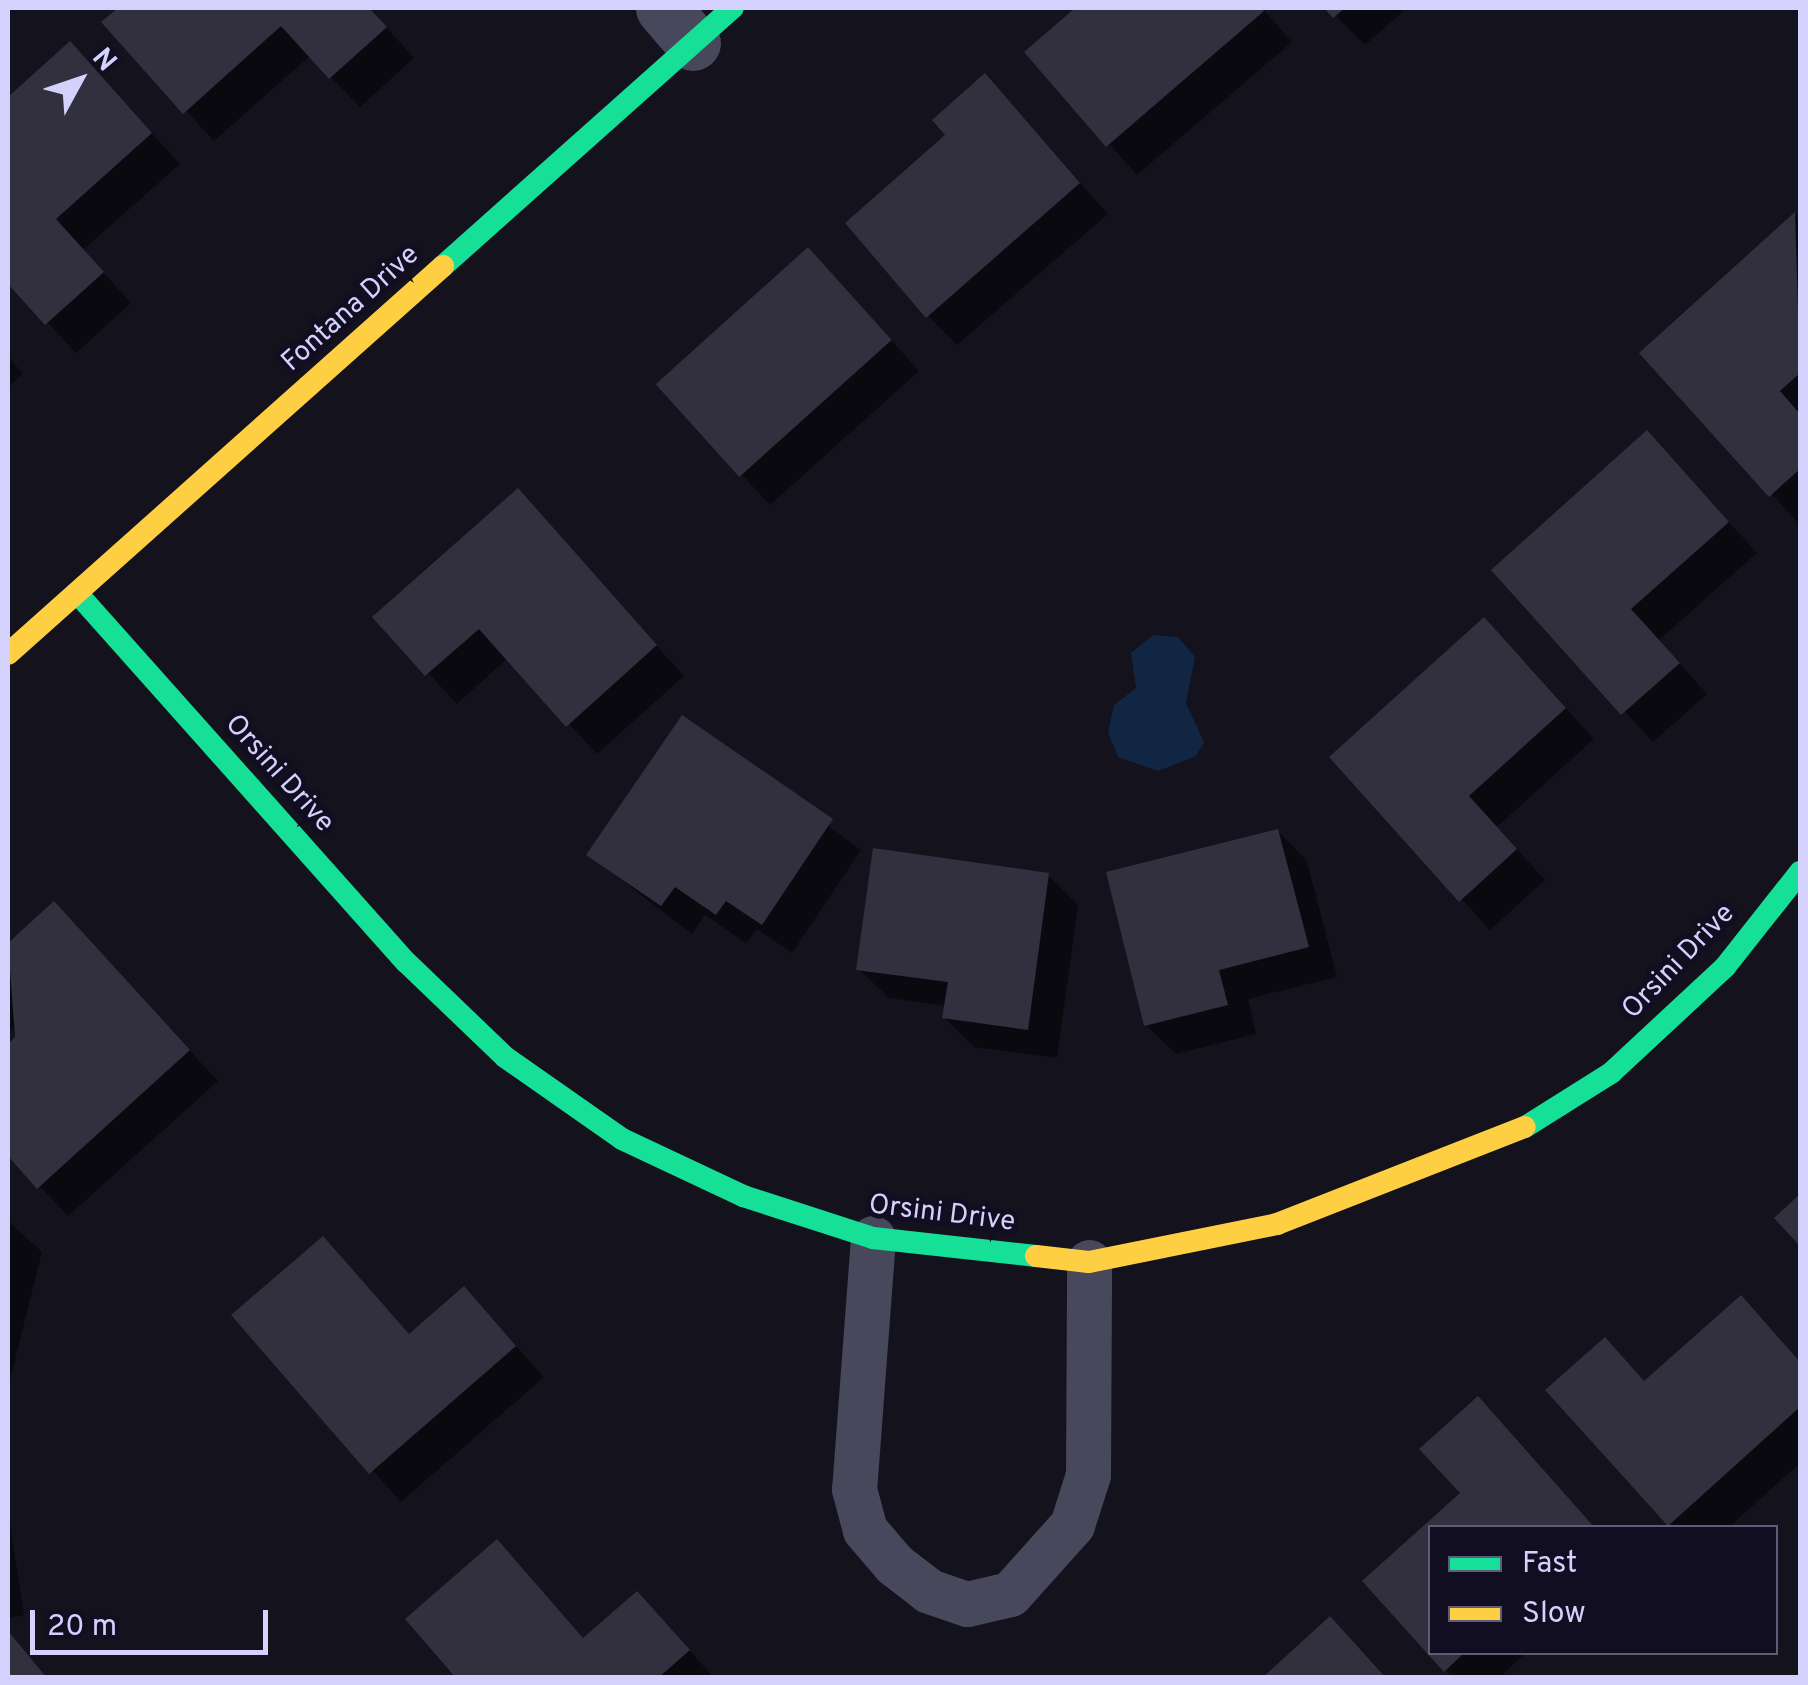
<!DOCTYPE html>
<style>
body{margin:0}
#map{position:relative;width:1808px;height:1685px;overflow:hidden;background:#14121d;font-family:Overpass,sans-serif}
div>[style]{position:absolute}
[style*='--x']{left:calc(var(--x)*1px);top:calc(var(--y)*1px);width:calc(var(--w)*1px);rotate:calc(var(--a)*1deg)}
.water>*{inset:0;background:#112643}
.shadow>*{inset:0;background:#0007}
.building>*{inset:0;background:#32303f;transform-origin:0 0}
.lane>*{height:45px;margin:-22.5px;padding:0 22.5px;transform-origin:22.5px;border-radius:22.5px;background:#48485d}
.street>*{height:55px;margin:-27.5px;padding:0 27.5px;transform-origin:27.5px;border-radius:27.5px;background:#48485d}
.fast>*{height:22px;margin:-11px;padding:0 11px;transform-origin:11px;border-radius:11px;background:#16e098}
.slow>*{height:22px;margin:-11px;padding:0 11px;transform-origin:11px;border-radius:11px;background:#ffcf43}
span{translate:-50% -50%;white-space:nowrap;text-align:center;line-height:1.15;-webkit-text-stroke:10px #110e21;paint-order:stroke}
.street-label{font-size:28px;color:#d4d1fd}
.frame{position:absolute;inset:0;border:10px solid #d4d1fd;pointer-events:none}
.legend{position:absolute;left:1428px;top:1525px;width:350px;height:130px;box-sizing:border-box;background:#110e21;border:2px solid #5f5c79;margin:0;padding:12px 18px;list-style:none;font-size:30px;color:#d4d1fd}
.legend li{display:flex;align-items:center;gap:20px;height:50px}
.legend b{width:50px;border:2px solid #5f5c79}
.north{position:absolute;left:30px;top:30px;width:100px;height:100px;-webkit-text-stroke:8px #110e21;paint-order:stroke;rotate:50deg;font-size:28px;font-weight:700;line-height:40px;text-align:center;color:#d4d1fd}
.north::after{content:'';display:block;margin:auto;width:35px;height:45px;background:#d4d1fd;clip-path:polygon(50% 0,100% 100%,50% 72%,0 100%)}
.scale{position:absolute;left:30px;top:1610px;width:238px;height:45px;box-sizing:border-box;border:5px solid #d4d1fd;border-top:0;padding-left:12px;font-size:30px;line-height:35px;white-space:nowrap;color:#d4d1fd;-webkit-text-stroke:8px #110e21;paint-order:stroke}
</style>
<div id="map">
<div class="water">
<div style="clip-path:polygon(1153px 635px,1178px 637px,1195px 657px,1186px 703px,1204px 742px,1196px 756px,1158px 771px,1118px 757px,1108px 732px,1114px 705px,1136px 688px,1131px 653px)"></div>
</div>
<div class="shadow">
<div style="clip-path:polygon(122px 8px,369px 8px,414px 58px,360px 107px,310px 56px,214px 141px,105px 23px)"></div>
<div style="clip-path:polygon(1079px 8px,1262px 8px,1292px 42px,1137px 175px,1027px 52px)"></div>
<div style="clip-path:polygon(1328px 8px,1407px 8px,1365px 45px)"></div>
<div style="clip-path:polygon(70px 44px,180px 164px,83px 250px,131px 303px,76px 353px,8px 280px,8px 100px)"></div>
<div style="clip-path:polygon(984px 76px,1108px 214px,957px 345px,928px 316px,949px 136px)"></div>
<div style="clip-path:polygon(1795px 216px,1800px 221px,1800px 525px,1642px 353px)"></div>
<div style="clip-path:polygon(837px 280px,919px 371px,770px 505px,658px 384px)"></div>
<div style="clip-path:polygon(8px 356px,23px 374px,8px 387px)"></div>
<div style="clip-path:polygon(1676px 463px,1757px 553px,1659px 640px,1707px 694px,1653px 742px,1495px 570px)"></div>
<div style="clip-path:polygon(517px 491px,684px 676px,597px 754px,508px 658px,457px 704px,376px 617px)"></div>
<div style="clip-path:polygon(1514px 650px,1594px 739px,1497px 827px,1545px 880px,1490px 930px,1332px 757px)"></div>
<div style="clip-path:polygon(683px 718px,861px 850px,792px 953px,757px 929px,746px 943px,705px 915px,692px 934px,589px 855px)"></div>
<div style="clip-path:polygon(1278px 831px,1307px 861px,1337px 977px,1248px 999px,1256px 1034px,1176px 1054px,1146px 1025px)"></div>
<div style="clip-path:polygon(1048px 875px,1078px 905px,1057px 1058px,974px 1047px,944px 1017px,946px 1006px,889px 998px,859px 969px)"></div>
<div style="clip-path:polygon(54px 904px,218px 1081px,68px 1216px,8px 1153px,8px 1047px,19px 1037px,8px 1025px,8px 947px)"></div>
<div style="clip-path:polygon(8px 1221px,42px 1252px,8px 1388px)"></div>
<div style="clip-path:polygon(323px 1239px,411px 1336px,464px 1289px,544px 1377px,401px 1502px,235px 1316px)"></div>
<div style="clip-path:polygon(1770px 1328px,1800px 1362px,1800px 1463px,1728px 1528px,1674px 1528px,1549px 1390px,1605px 1341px,1646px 1383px)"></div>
<div style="clip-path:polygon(1478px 1400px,1595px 1528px,1430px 1528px,1430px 1652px,1527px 1652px,1499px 1678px,1453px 1678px,1366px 1581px,1463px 1494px)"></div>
<div style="clip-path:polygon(8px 1510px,24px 1615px,8px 1618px)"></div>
<div style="clip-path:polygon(497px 1543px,585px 1640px,666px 1623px,714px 1678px,459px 1678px)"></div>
</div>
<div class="building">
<div style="clip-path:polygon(118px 8px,369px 8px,387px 27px,329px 79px,281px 26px,183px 114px,101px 22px)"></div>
<div style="clip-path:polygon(1075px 8px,1261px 8px,1264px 11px,1106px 147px,1024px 52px)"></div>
<div style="clip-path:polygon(1324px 8px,1345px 8px,1333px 18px)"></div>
<div style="clip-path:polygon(70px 41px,152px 133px,56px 219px,104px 272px,45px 325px,8px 284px,8px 97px)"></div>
<div style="clip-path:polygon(985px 73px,1080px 183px,926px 318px,845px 223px,945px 135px,932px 120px)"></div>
<div style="clip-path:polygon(1795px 212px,1800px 373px,1780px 391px,1800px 414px,1800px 469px,1769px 497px,1639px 353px)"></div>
<div style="left:808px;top:247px;width:125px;height:205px;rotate:48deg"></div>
<div style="clip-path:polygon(1647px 430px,1729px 522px,1631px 609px,1680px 663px,1621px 715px,1491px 570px)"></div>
<div style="clip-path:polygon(518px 488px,657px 645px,566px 727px,479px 629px,425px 676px,372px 617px)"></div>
<div style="clip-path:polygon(1484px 617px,1566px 708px,1469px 796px,1517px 849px,1459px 902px,1329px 757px)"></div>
<div style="clip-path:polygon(682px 715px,833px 819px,762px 925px,726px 901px,716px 915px,675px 887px,661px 906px,586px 855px)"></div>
<div style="clip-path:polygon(1278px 829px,1309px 947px,1219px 970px,1228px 1005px,1144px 1026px,1106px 872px)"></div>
<div style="clip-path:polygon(873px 848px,1049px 873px,1028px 1030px,942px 1018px,948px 982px,856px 970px)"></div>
<div style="clip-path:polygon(54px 901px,190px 1050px,37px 1189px,8px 1156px,8px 1044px,15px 1037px,8px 943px)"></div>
<div style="clip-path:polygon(1800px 1194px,1800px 1246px,1774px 1218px)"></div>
<div style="clip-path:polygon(323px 1236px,409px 1334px,464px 1286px,516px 1346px,369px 1474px,231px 1315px)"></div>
<div style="clip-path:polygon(1741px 1295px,1800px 1362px,1800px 1407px,1668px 1526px,1545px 1390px,1605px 1337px,1644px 1381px)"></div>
<div style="clip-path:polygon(1478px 1396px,1595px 1528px,1430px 1528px,1430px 1652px,1465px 1652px,1444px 1672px,1362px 1581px,1460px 1493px,1419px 1449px)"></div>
<div style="clip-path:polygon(497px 1539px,583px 1638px,637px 1591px,690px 1650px,658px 1678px,456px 1678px,405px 1619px)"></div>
<div style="clip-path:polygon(1330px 1616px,1386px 1678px,1262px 1678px)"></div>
<div style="clip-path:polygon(8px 1631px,47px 1678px,8px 1678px)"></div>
</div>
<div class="lane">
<div style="--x:873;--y:1238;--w:252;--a:94.3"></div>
<div style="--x:854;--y:1489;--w:42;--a:75"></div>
<div style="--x:865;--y:1530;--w:45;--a:49.5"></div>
<div style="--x:894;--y:1564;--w:44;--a:37.6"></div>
<div style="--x:929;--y:1591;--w:40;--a:18.9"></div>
<div style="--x:967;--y:1604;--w:44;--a:-13.1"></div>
<div style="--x:1010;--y:1594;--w:93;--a:-48.1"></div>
<div style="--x:1072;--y:1525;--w:52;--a:-72.3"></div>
<div style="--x:1088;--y:1475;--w:213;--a:-89.7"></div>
</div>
<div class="street">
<div style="--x:663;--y:8;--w:46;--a:49.4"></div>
</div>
<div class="fast">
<div style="--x:443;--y:266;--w:388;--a:-41.7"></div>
<div style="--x:77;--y:593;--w:494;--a:48.3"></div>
<div style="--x:406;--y:962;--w:137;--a:43.8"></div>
<div style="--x:505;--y:1057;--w:143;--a:35"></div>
<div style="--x:622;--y:1139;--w:134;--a:25.2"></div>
<div style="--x:743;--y:1196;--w:137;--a:17.9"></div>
<div style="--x:873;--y:1238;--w:164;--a:6.3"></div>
<div style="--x:1525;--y:1127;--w:102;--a:-32.1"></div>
<div style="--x:1611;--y:1073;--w:156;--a:-42.9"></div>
<div style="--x:1725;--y:967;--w:121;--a:-51.7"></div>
</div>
<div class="slow">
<div style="--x:8;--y:654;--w:583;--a:-41.73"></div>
<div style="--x:1036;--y:1256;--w:53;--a:6.5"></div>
<div style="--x:1089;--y:1262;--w:192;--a:-11.4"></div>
<div style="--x:1277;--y:1224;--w:266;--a:-21.4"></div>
</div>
<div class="street-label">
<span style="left:351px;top:309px;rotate:-42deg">Fontana Drive</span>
<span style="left:279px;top:774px;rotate:48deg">Orsini Drive</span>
<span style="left:1679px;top:962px;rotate:-46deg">Orsini Drive</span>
<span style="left:942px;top:1214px;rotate:7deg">Orsini Drive</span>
</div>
<div class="frame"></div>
<ul class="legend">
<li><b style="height:12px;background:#16e098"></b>Fast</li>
<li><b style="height:12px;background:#ffcf43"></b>Slow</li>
</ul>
<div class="north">N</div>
<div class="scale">20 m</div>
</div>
